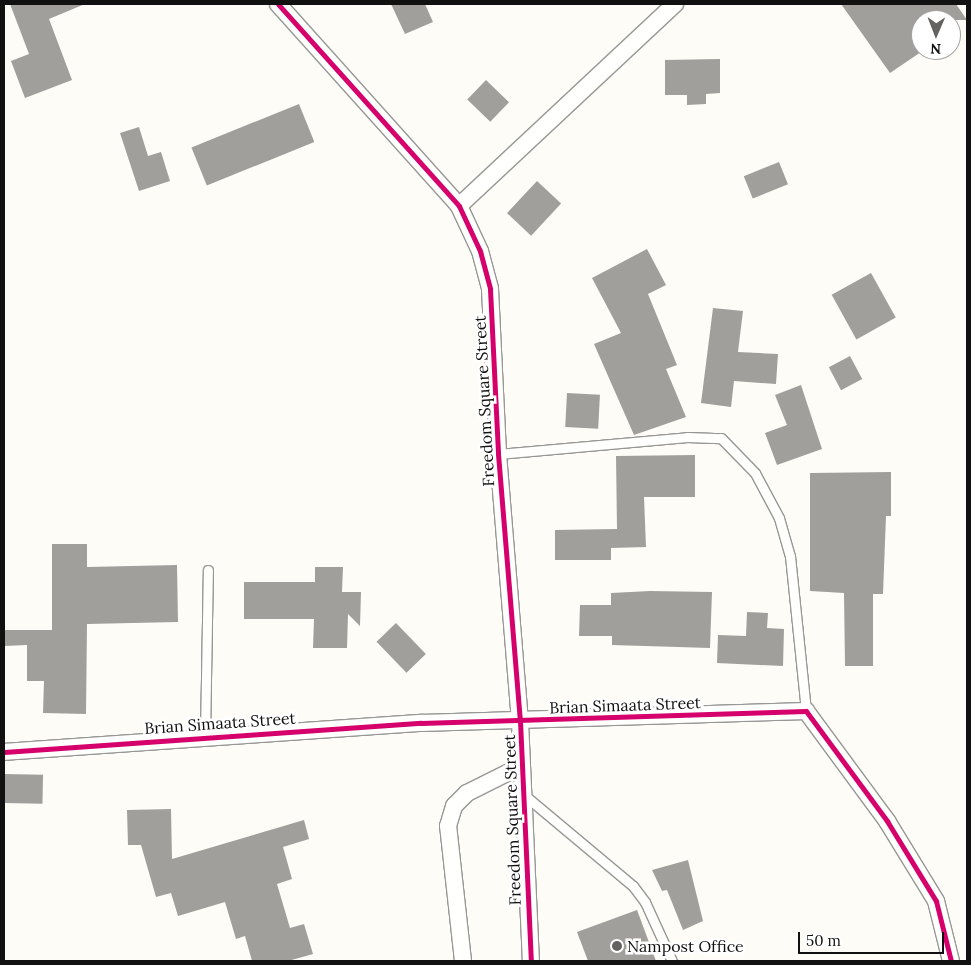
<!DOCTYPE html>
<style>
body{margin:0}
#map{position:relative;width:971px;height:965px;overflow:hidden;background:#fdfcf7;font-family:Lora,serif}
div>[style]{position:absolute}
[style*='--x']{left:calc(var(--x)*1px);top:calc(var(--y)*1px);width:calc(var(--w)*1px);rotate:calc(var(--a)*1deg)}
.building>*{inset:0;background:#a19f9c;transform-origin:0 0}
.roads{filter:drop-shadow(1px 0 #979795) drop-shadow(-1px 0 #979795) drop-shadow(0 1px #979795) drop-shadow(0 -1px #979795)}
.lane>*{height:9px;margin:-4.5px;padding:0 4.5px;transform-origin:4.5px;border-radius:4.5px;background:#fffffe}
.street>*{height:16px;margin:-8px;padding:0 8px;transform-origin:8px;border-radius:8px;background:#fffffe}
.cycleway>*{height:5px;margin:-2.5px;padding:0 2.5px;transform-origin:2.5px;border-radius:2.5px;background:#d6006c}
.dots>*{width:14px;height:14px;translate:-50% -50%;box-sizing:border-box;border:2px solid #fff;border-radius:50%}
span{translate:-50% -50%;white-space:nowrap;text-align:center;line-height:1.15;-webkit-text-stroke:5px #fff;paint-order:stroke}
.street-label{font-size:16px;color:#111}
.poi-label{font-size:16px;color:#111}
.left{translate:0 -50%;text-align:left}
.frame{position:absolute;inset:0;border:5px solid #111;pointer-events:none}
.north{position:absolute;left:911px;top:10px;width:50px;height:50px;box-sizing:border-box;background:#fff;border:1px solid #a0a0a0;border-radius:50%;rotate:181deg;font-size:14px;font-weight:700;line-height:20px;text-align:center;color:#111}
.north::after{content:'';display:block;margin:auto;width:18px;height:22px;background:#646362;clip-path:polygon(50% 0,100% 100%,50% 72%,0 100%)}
.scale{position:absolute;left:798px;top:932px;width:146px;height:22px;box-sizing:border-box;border:2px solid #111;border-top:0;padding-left:6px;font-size:15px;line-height:18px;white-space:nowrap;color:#111;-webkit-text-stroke:4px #fff;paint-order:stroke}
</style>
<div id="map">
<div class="building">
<div style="clip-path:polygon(10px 4px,85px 4px,49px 19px,72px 80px,25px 98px,11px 61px,29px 54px)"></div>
<div style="clip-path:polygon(391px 4px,425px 4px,433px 22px,405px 34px)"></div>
<div style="clip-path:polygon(841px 4px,956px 4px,967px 20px,921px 20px,921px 52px,890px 73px)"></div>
<div style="clip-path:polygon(720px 59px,720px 93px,706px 94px,706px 104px,687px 105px,687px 95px,665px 95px,665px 60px)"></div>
<div style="left:486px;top:80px;width:32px;height:27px;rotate:44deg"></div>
<div style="left:299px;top:104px;width:41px;height:116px;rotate:68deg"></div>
<div style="clip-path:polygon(139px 127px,148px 156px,161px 152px,170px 181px,139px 191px,120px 133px)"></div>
<div style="left:779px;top:162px;width:24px;height:38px;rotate:68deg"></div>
<div style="left:537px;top:181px;width:33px;height:44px;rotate:43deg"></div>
<div style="clip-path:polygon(647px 249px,666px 285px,648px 294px,677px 365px,666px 369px,686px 417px,634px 435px,594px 344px,621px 333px,592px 278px)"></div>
<div style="left:871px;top:273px;width:51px;height:45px;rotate:61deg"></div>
<div style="clip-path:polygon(713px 308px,743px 311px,738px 352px,778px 354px,776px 384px,734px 381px,731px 407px,701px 403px)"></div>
<div style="left:850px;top:356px;width:26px;height:24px;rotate:62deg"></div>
<div style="clip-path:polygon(801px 385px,822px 449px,777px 465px,765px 433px,787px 425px,775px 395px)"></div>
<div style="left:567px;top:393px;width:33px;height:34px;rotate:3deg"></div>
<div style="clip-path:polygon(695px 455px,695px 497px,644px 497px,646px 547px,611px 548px,611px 560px,555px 560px,555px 530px,617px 529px,616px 456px)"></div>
<div style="clip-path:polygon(891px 472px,891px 516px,886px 516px,883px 594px,873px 594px,873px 666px,845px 666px,844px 593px,810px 591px,810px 473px)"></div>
<div style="clip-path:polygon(52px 544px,87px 544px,87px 567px,177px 565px,178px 622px,87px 624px,86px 714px,43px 713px,44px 681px,27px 681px,27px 645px,4px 646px,4px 630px,52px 630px)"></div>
<div style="clip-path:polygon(315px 567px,343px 567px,342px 592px,361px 592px,360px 626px,348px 614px,347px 648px,313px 648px,314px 619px,244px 619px,244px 582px,315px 582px)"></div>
<div style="clip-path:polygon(650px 591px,712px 592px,710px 648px,612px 645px,612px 636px,579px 636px,580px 605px,611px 605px,611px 593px)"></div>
<div style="clip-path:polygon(747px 612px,768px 613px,767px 628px,784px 629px,783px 666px,717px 663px,718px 635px,746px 636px)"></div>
<div style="left:396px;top:623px;width:43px;height:27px;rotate:46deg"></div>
<div style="left:4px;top:774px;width:39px;height:29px;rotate:1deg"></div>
<div style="clip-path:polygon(171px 809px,172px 859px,304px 820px,309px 839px,283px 847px,292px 879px,277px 884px,290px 928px,304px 924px,313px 954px,288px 961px,252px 961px,245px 936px,236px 939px,225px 902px,178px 916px,171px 893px,156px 897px,141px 845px,128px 845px,127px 810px)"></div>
<div style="clip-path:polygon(688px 860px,703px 921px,683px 930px,667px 890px,662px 891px,652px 870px)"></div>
<div style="clip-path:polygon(637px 910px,656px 961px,588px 961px,577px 932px)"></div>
</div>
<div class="roads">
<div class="lane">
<div style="--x:498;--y:454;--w:190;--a:-5.1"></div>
<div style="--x:687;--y:437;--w:34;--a:2"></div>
<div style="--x:721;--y:438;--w:49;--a:45.8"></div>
<div style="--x:755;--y:473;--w:51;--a:61.9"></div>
<div style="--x:779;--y:518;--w:40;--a:74"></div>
<div style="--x:790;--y:556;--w:156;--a:84.1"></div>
<div style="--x:205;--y:736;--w:166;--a:-89"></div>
<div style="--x:523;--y:794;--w:143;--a:39.9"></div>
<div style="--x:633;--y:886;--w:20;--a:53"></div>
<div style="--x:645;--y:902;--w:65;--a:65.4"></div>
</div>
<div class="street">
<div style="--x:278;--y:4;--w:271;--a:48.1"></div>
<div style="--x:459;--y:206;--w:50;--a:65"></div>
<div style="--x:480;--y:251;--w:39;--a:75"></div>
<div style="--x:490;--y:289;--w:165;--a:87.2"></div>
<div style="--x:498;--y:454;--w:268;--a:85.3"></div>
<div style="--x:520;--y:721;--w:240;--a:87.4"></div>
<div style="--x:459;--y:206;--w:296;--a:-43.1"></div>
<div style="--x:4;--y:752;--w:418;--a:-4"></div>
<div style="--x:421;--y:723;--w:385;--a:-1.8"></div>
<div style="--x:806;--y:711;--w:137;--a:53.6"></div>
<div style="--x:887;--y:821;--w:94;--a:58.5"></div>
<div style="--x:936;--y:901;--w:62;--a:76"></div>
<div style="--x:463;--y:961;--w:136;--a:-96.3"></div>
<div style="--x:448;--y:826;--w:21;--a:-73"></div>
<div style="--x:454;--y:806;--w:18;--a:-45"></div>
<div style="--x:467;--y:793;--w:60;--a:-26.6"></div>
</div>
</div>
<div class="cycleway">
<div style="--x:278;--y:4;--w:271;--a:48.1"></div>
<div style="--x:459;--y:206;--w:50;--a:65"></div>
<div style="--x:480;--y:251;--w:39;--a:75"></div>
<div style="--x:490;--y:289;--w:165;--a:87.2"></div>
<div style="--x:498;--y:454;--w:268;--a:85.3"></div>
<div style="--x:520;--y:721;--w:240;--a:87.4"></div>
<div style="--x:4;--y:752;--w:418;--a:-4"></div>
<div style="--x:421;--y:723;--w:385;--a:-1.8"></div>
<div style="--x:806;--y:711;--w:137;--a:53.6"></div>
<div style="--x:887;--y:821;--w:94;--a:58.5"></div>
<div style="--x:936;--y:901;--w:62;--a:76"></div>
</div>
<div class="dots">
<div style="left:617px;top:946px;background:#646362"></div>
</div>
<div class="street-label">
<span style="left:484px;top:401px;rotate:-93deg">Freedom Square Street</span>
<span style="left:625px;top:705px;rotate:-2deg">Brian Simaata Street</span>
<span style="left:220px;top:723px;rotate:-4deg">Brian Simaata Street</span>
<span style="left:512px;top:820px;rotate:-92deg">Freedom Square Street</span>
</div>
<div class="poi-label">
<span class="left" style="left:627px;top:946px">Nampost Office</span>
</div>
<div class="frame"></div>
<div class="north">N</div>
<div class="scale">50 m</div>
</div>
